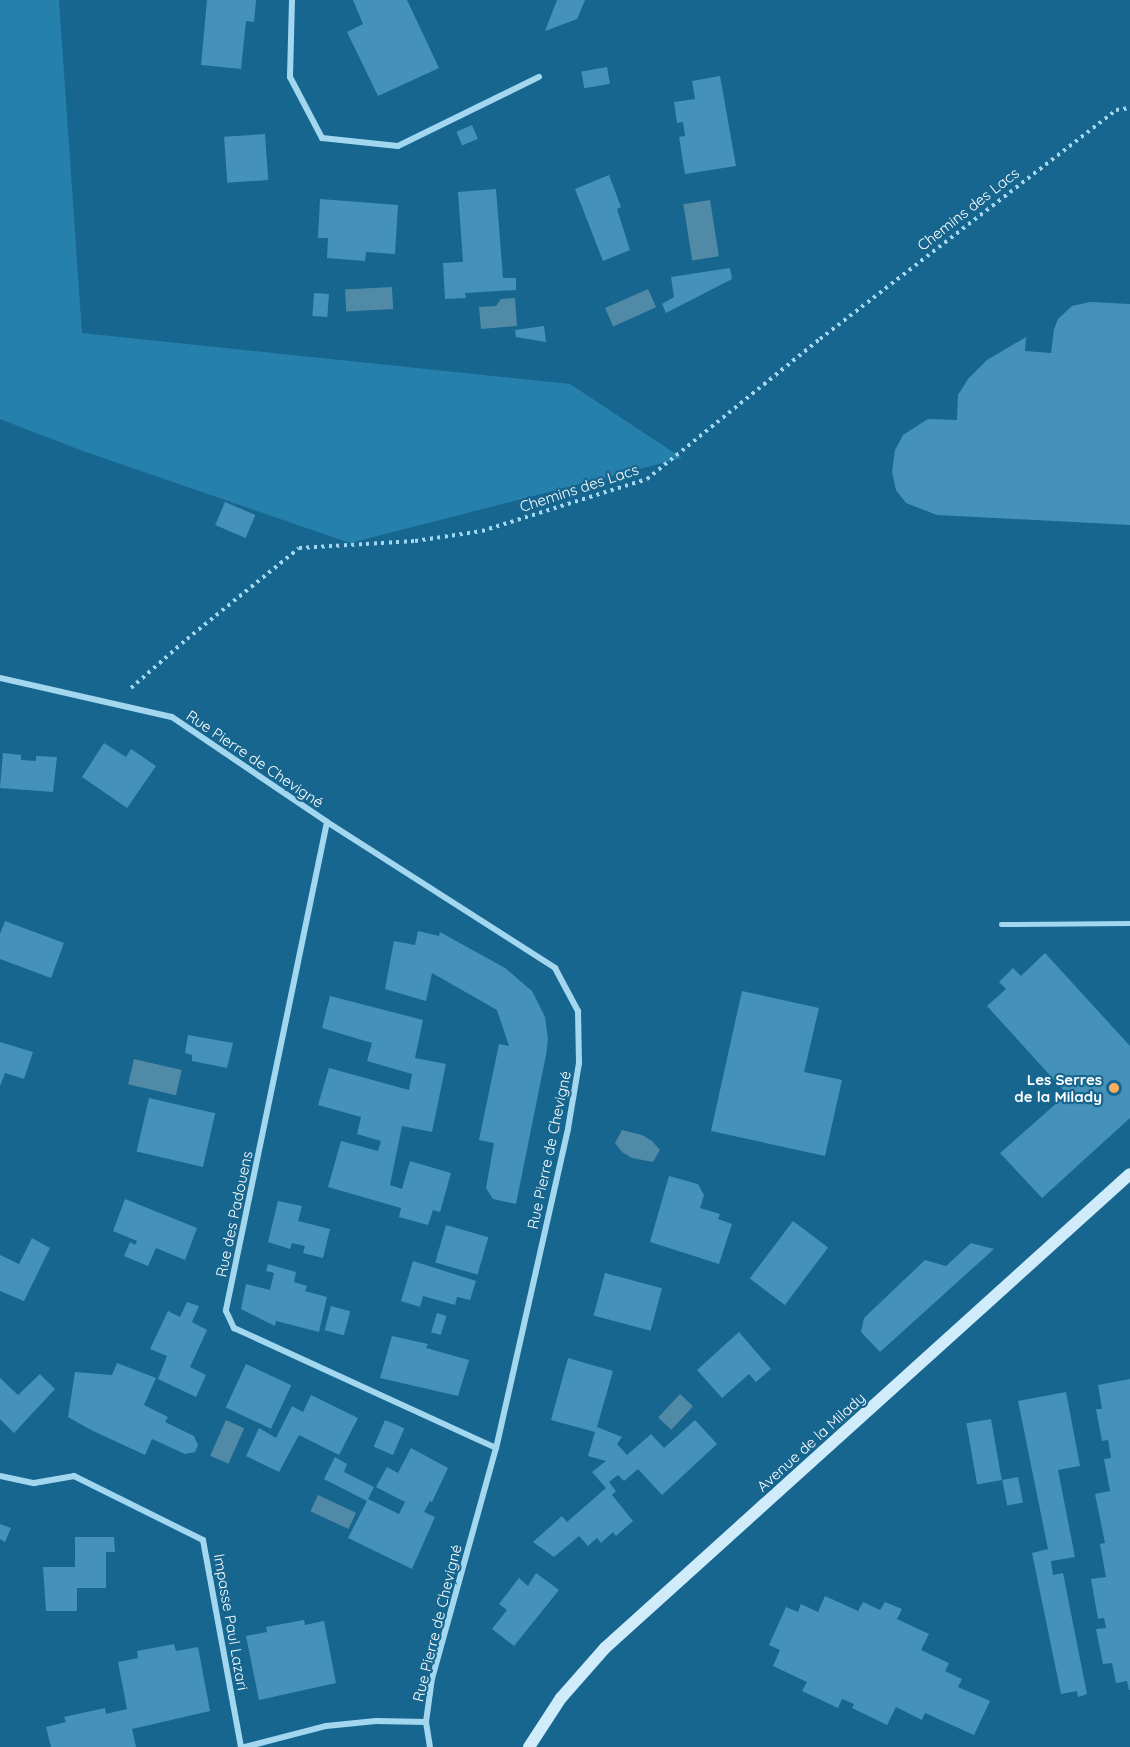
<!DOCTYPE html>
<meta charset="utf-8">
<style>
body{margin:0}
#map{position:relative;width:1130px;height:1747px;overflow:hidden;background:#16668f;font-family:Quicksand,sans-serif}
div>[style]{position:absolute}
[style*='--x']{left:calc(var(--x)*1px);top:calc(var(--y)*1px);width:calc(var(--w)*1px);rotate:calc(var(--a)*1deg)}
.green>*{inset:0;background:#2680ac}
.water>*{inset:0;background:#518aa6;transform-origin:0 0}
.building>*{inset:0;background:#4492b9;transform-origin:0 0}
.path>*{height:4px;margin-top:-2px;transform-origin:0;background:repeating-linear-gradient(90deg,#a3d7f0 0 3px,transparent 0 7.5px)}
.service>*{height:4.5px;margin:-2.25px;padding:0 2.25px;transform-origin:2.25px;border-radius:2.25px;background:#a3d7f0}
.minor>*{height:6px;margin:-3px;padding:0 3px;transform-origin:3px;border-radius:3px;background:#a3d7f0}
.secondary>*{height:12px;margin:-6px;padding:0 6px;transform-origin:6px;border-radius:6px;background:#d0ecfb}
.dots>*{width:16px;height:16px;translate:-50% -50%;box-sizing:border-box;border:3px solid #16668f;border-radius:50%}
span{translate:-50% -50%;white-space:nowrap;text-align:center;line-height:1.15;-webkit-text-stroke:4.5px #16668f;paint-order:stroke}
.street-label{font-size:15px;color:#fff}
.poi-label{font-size:15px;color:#fff;font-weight:700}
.right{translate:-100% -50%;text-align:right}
</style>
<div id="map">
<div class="green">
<div style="clip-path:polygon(0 0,59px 0,82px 333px,570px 384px,682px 458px,350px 543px,80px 450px,0 419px)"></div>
</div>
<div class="water">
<div style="left:710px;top:200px;width:57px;height:27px;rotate:81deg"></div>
<div style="left:392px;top:287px;width:22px;height:47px;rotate:87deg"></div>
<div style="left:648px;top:289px;width:20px;height:47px;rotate:66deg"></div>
<div style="clip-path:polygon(515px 298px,517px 326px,481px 329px,479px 307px,496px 306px,501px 299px)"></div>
<div style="left:134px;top:1059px;width:49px;height:26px;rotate:13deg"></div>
<div style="clip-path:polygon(622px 1130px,642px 1135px,652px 1141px,660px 1150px,653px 1162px,632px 1158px,622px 1152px,615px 1143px)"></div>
<div style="left:680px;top:1394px;width:18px;height:32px;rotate:43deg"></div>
<div style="left:226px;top:1420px;width:20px;height:39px;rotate:24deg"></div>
<div style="left:318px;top:1495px;width:42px;height:18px;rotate:25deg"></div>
</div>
<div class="building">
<div style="clip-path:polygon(207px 0,256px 0,254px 22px,246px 21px,241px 69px,201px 65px)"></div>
<div style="clip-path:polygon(353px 0,407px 0,439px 68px,378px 96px,347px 32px,363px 24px)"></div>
<div style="clip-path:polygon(557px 0,585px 0,577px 19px,545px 31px)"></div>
<div style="left:607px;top:67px;width:17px;height:26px;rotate:80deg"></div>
<div style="clip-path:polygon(720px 76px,736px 166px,685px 174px,679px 137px,685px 136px,683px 122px,677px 123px,674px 102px,695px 99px,692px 81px)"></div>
<div style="left:472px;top:125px;width:15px;height:17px;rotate:67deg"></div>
<div style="left:265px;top:134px;width:46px;height:41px;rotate:86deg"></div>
<div style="clip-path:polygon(609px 175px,621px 207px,617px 209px,630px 250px,603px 261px,575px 189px)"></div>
<div style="clip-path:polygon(496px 189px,503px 278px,516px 278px,516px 290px,465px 293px,466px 298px,445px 299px,443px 263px,463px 262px,458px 192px)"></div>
<div style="clip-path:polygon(320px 199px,398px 205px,395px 254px,366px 252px,365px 261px,327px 258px,328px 238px,318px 238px)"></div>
<div style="clip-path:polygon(730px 268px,732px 279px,666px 313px,662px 304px,674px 297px,671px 277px)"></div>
<div style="left:314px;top:293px;width:15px;height:23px;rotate:4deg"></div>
<div style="clip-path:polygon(1090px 302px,1130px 304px,1130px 525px,937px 515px,906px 503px,896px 490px,892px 472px,895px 450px,903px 435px,928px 419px,957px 420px,958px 395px,968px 379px,987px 360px,1026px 337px,1025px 351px,1051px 353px,1054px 329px,1058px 319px,1072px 306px)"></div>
<div style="clip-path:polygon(544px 326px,546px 342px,516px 337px,515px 330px)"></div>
<div style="left:225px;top:502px;width:33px;height:25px;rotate:23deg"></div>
<div style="clip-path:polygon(104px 743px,126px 757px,131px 749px,156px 766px,127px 808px,82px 777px)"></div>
<div style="clip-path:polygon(3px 753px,21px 755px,21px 760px,36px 761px,36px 756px,57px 757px,53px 792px,0 788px)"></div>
<div style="clip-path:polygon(5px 921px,64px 943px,51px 978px,0 959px,0 934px)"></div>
<div style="clip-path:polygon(418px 931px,439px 936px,440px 932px,505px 968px,532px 991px,545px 1017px,548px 1039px,546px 1055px,516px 1204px,493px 1199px,486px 1188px,494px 1143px,479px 1140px,499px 1044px,509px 1046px,497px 1010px,432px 973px,426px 1001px,385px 989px,394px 941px,415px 945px)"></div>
<div style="clip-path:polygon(1045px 953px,1130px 1046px,1130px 1118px,1042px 1198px,1000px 1153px,1067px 1094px,987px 1006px,1006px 989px,999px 982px,1013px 968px,1021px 976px)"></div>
<div style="clip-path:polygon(742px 991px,819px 1008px,804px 1072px,842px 1080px,825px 1156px,711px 1131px)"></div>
<div style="clip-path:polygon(330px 996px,423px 1020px,415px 1058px,446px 1064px,432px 1132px,402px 1126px,390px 1185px,402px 1189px,410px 1161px,451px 1173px,440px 1212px,433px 1210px,428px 1225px,399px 1217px,401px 1208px,328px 1187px,341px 1141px,378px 1151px,381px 1141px,357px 1134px,361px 1117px,318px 1105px,329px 1068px,409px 1090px,412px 1074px,367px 1061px,372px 1043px,322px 1028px)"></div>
<div style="clip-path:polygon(188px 1035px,233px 1043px,227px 1068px,192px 1061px,192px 1055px,185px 1053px)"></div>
<div style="clip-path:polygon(0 1042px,33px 1052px,24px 1079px,5px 1073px,0 1086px)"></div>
<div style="left:149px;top:1098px;width:68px;height:55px;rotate:13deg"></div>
<div style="clip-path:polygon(669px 1176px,698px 1184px,704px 1195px,700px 1208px,720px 1214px,718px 1219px,732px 1224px,719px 1264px,650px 1242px)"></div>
<div style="clip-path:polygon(125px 1199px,197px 1228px,185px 1260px,156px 1248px,148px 1266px,124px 1256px,130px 1242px,135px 1245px,137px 1241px,113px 1231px)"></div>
<div style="clip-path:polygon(278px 1201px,302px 1206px,298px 1221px,330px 1229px,323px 1258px,303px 1253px,305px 1246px,292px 1243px,290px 1249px,268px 1242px)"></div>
<div style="left:793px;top:1221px;width:44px;height:72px;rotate:37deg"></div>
<div style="left:446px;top:1225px;width:44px;height:39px;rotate:16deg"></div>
<div style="clip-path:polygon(32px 1238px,50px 1248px,24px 1301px,0 1291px,0 1255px,19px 1264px)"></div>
<div style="clip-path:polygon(971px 1243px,994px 1249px,880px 1352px,861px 1332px,864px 1318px,925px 1260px,946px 1266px)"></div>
<div style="clip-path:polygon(413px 1261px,476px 1281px,470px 1300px,457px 1297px,455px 1305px,423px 1296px,420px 1307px,401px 1301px)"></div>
<div style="clip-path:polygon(268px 1264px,296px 1272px,294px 1282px,307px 1286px,305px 1291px,327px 1297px,319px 1332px,276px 1321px,275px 1326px,241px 1309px,246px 1284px,270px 1290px,274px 1273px,266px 1271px)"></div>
<div style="left:605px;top:1273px;width:59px;height:44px;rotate:15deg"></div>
<div style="clip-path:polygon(187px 1302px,199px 1306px,192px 1322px,207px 1330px,190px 1367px,206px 1375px,196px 1397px,158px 1379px,167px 1356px,150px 1349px,168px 1311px,180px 1317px)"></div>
<div style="left:331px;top:1306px;width:20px;height:25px;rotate:15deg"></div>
<div style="left:437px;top:1313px;width:10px;height:20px;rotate:17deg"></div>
<div style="clip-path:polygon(739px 1332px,771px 1369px,756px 1382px,749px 1374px,722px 1398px,697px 1370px)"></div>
<div style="clip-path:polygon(392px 1336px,428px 1344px,426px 1348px,469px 1360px,458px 1396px,380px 1378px)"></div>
<div style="clip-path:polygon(568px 1358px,613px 1371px,597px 1427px,622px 1437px,617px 1444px,627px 1455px,651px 1434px,664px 1448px,695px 1420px,717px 1444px,662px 1495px,638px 1469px,624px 1481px,618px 1475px,609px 1482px,616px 1491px,612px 1495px,633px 1521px,616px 1536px,613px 1532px,601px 1543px,597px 1538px,588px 1546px,579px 1536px,554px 1557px,533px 1542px,562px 1516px,567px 1522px,606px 1488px,592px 1472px,606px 1461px,588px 1456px,595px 1432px,551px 1420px)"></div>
<div style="clip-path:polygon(117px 1363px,156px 1378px,144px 1405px,168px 1417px,165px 1422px,194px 1436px,198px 1445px,195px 1452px,185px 1454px,152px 1439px,145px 1455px,91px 1430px,68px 1417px,75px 1372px,112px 1375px)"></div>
<div style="left:246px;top:1364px;width:50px;height:48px;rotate:25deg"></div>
<div style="clip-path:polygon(40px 1374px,55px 1389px,14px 1433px,0 1419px,0 1378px,18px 1395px)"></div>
<div style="clip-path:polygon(1130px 1379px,1130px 1690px,1129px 1690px,1127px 1681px,1116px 1683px,1112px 1663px,1103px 1664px,1096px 1629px,1106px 1628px,1104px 1618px,1098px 1619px,1091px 1579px,1106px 1577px,1100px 1544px,1105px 1543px,1095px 1494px,1110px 1491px,1104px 1459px,1111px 1458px,1108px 1440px,1102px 1441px,1096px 1409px,1102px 1409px,1098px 1385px)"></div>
<div style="clip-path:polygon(1066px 1392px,1080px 1466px,1058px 1470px,1075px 1557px,1051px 1561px,1053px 1575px,1063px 1573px,1087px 1694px,1078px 1697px,1077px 1691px,1061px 1694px,1032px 1553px,1048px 1549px,1018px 1401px)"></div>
<div style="clip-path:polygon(311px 1395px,358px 1418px,339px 1455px,299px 1435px,279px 1472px,246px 1456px,259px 1428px,276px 1438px,292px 1406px,303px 1412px)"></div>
<div style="left:991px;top:1419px;width:62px;height:25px;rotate:80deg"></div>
<div style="left:385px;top:1420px;width:21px;height:29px;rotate:23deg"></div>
<div style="clip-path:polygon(411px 1448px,448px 1468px,432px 1502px,430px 1501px,424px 1512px,435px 1517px,412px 1569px,348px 1538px,367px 1501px,324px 1479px,335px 1457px,347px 1464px,344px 1472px,374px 1487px,368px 1499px,399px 1514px,405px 1502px,376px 1487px,387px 1467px,398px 1473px)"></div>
<div style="left:1018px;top:1477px;width:26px;height:16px;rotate:79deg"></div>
<div style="clip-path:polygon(0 1524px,11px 1528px,5px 1542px,0 1539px)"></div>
<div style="clip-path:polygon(75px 1537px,114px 1537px,115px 1552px,106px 1552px,106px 1588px,77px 1588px,77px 1611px,46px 1611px,43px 1567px,75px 1567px)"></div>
<div style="clip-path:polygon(536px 1573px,559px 1590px,514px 1646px,492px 1629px,507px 1610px,499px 1604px,519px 1578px,528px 1586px)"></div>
<div style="clip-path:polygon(825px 1596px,858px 1611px,863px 1602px,880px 1610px,885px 1602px,902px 1609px,897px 1619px,929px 1634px,921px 1650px,949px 1663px,945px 1671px,962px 1679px,958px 1687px,990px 1701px,974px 1735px,925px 1713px,922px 1720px,896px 1707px,887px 1725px,852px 1708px,854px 1704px,842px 1699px,838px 1708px,802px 1691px,807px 1682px,773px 1666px,780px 1650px,769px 1645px,786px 1607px,798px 1612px,801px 1604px,818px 1612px)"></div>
<div style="clip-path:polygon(304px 1620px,305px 1625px,324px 1621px,336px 1683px,259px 1700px,246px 1636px,267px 1632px,266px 1627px)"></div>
<div style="clip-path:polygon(174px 1644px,176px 1651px,198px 1647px,210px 1711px,132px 1729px,136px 1747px,51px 1747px,46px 1727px,66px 1722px,64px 1717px,105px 1708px,106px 1714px,127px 1709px,118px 1662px,138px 1658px,137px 1651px)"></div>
</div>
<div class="path">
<div style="--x:131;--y:688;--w:74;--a:-41.2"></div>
<div style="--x:187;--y:639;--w:144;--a:-39.1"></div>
<div style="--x:299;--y:548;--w:116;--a:-3.5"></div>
<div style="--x:415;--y:541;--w:68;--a:-8.5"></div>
<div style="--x:482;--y:531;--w:173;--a:-17.5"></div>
<div style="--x:647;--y:479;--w:223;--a:-39"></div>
<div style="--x:820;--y:339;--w:374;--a:-37.7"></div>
<div style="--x:1116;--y:110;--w:14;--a:-8"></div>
</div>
<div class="service">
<div style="--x:1001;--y:924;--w:129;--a:-0.4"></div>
</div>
<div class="minor">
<div style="--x:292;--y:0;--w:77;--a:91.5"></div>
<div style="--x:290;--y:77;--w:69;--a:62.3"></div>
<div style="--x:322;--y:138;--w:76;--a:6"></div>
<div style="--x:398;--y:146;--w:157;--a:-26.1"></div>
<div style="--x:0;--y:678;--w:176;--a:12.8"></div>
<div style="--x:172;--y:717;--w:187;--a:34.1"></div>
<div style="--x:327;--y:822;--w:271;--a:32.6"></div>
<div style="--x:555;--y:968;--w:49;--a:61.9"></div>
<div style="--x:578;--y:1011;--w:52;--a:88.9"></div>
<div style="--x:579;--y:1063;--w:67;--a:99.5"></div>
<div style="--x:568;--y:1129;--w:327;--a:102.7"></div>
<div style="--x:496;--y:1448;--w:239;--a:105.5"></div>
<div style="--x:432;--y:1678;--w:44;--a:97.8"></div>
<div style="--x:426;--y:1722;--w:25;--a:81"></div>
<div style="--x:327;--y:822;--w:499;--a:101.7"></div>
<div style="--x:226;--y:1311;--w:19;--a:65"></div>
<div style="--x:234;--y:1328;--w:288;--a:24.6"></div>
<div style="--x:0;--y:1476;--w:35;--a:12"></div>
<div style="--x:34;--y:1483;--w:41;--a:-9.9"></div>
<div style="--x:74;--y:1476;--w:144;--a:26.4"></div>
<div style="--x:203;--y:1540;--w:210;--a:79.6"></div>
<div style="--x:245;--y:1747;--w:84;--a:-14.5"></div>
<div style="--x:326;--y:1726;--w:50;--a:-5.7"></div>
<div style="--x:376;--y:1721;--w:50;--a:1.1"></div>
</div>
<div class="secondary">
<div style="--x:529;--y:1747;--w:59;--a:-56.9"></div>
<div style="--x:561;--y:1698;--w:67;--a:-48.7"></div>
<div style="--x:605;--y:1648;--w:707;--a:-42.08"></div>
</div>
<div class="dots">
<div style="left:1114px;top:1088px;background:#ffae61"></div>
</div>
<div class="street-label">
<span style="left:968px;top:209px;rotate:-38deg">Chemins des Lacs</span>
<span style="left:579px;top:488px;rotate:-18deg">Chemins des Lacs</span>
<span style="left:255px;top:759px;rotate:34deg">Rue Pierre de Chevigné</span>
<span style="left:549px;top:1150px;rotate:-78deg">Rue Pierre de Chevigné</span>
<span style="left:234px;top:1214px;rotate:-78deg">Rue des Padouens</span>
<span style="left:811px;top:1442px;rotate:-42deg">Avenue de la Milady</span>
<span style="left:231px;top:1622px;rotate:80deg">Impasse Paul Lazari</span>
<span style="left:437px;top:1623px;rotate:-76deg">Rue Pierre de Chevigné</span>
</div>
<div class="poi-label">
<span class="right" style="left:1102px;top:1088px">Les Serres<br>de la Milady</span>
</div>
</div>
